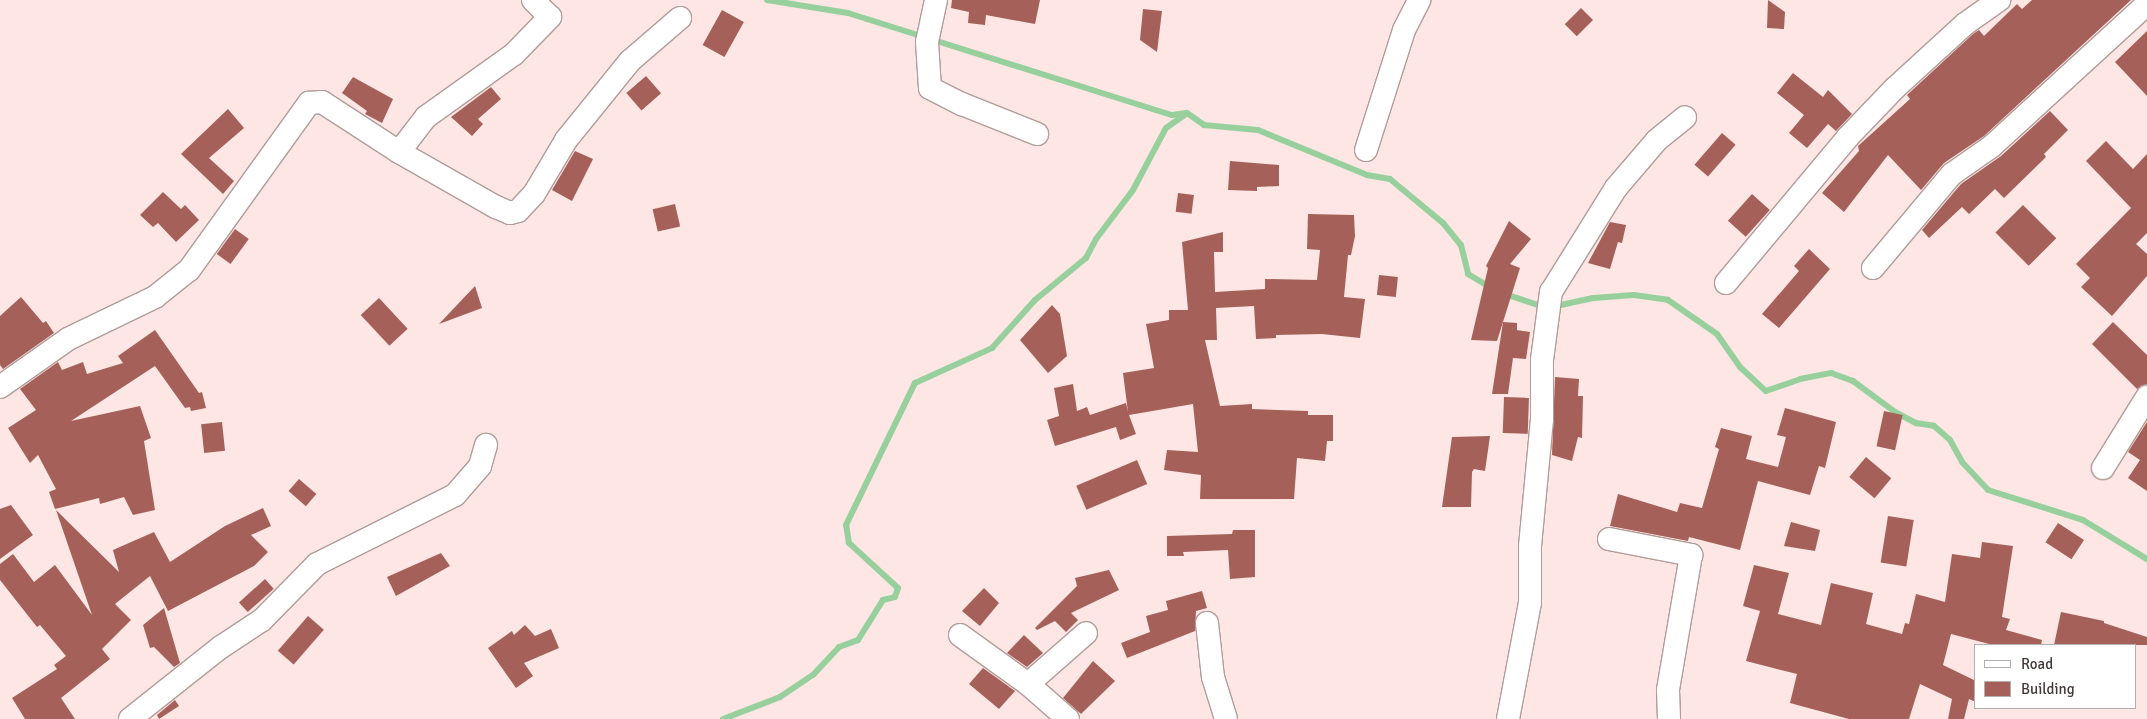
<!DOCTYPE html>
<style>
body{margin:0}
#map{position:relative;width:2147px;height:719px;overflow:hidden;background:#fde6e3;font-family:Signika,sans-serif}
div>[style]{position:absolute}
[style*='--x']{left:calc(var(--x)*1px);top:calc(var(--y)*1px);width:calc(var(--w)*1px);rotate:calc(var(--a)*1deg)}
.stream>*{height:6px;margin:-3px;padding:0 3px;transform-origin:3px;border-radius:3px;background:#98d09d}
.building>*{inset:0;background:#a5605a;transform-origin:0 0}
.roads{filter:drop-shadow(1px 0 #b19c99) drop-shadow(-1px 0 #b19c99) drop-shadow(0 1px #b19c99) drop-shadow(0 -1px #b19c99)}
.minor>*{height:22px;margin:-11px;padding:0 11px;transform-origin:11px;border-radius:11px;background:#fff}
span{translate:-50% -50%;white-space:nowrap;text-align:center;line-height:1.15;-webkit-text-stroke:5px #fff;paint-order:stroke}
.legend{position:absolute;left:1974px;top:644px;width:162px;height:65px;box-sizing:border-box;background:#fff;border:1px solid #b4b0b0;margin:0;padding:6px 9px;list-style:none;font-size:15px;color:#433a39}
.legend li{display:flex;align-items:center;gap:10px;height:25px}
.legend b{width:25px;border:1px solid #b4b0b0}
</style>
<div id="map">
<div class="stream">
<div style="--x:767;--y:0;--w:82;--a:9.1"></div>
<div style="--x:848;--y:13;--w:340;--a:17.5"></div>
<div style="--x:1172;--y:115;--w:15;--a:-8"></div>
<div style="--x:1187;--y:113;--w:21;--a:35"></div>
<div style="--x:1204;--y:125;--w:54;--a:5.3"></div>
<div style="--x:1258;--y:130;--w:118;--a:22.4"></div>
<div style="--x:1367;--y:175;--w:23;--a:10"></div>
<div style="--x:1390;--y:179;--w:69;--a:39.7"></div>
<div style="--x:1443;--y:223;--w:28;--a:51"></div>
<div style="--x:1461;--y:245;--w:30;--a:76"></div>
<div style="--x:1468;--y:274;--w:27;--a:31"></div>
<div style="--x:1505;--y:294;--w:44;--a:18.4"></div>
<div style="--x:1547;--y:308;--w:47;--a:-12.3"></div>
<div style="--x:1593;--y:298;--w:41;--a:-4.2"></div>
<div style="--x:1634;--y:295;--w:34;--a:8"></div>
<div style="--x:1668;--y:300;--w:60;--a:34.8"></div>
<div style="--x:1717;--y:334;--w:40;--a:55.1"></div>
<div style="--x:1740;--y:367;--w:35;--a:43"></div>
<div style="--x:1766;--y:391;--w:36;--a:-19"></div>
<div style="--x:1800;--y:379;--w:32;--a:-11"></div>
<div style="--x:1831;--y:373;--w:23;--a:20"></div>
<div style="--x:1853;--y:381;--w:52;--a:36.4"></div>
<div style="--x:1895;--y:412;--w:24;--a:28"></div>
<div style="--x:1916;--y:423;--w:18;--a:9"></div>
<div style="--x:1934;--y:426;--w:21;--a:41"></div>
<div style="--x:1950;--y:440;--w:25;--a:61"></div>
<div style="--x:1962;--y:462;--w:38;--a:47"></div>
<div style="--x:1988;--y:490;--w:100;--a:17.5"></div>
<div style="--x:2083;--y:520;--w:75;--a:31.4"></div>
<div style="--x:723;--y:719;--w:61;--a:-21.1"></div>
<div style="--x:780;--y:697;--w:40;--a:-34"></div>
<div style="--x:813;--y:675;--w:38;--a:-47"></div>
<div style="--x:839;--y:647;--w:20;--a:-20"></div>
<div style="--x:858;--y:640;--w:47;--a:-58"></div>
<div style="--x:883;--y:600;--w:12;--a:-14"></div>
<div style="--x:895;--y:597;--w:9;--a:-72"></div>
<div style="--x:898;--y:588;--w:67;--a:-137.4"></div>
<div style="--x:849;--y:543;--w:18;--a:-99"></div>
<div style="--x:846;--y:525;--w:158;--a:-64.1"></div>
<div style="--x:915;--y:383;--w:85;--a:-24.4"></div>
<div style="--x:992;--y:348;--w:64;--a:-48.1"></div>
<div style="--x:1035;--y:300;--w:66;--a:-39.5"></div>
<div style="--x:1086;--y:258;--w:21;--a:-62"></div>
<div style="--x:1096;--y:239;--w:61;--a:-52.9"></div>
<div style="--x:1133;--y:190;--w:70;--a:-62"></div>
<div style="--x:1166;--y:128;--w:24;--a:-35"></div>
</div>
<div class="building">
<div style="clip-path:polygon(952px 0,1040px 0,1035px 24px,986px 15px,985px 25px,968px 23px,969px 12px,951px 8px)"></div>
<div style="clip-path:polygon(1768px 0,1785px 12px,1784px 29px,1767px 28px)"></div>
<div style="clip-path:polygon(2032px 0,2131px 0,1984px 136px,1944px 163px,1921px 190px,1888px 155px,1844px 212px,1822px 193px,1859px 151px,1858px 146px,1910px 99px,1907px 95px,1973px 34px,1979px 30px,1984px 36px,2017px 4px,2022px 9px)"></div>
<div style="left:1581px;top:8px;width:17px;height:23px;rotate:45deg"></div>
<div style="clip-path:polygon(1143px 9px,1162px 11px,1157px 52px,1140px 40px)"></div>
<div style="left:722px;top:10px;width:25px;height:40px;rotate:29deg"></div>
<div style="clip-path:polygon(2147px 31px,2147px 96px,2115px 62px)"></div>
<div style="clip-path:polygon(1793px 73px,1823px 97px,1828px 90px,1852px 114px,1836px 131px,1828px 124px,1807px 148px,1789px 133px,1804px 115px,1777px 93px)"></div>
<div style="left:646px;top:76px;width:23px;height:26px;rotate:49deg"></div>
<div style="clip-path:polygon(353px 77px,393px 99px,382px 123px,365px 114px,367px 111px,342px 93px)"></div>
<div style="clip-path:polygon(491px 87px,501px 99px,478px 119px,483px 124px,472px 136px,451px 117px)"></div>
<div style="clip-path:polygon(228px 109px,244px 128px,209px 158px,234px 181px,223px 194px,181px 154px)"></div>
<div style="clip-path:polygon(2050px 111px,2068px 130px,2044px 154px,2046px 157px,2004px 198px,1995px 189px,1969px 214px,1962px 207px,1929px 238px,1922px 230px,1961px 184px,2001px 156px)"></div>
<div style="left:1722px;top:133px;width:18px;height:42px;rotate:41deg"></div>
<div style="clip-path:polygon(2106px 141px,2133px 169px,2147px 154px,2147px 233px,2136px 244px,2147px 254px,2147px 276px,2112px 316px,2081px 287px,2090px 278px,2076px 264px,2131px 208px,2086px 161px)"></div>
<div style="clip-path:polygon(575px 151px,593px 159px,572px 201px,552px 190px)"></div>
<div style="clip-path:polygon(1230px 161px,1279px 165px,1279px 186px,1257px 187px,1257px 191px,1228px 190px)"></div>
<div style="clip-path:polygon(163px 192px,181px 209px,185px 205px,199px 220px,176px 242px,158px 223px,153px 227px,140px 215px)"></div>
<div style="left:1178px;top:193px;width:16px;height:19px;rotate:7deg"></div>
<div style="left:1752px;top:194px;width:24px;height:36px;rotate:42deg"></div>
<div style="left:675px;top:204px;width:23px;height:23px;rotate:77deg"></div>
<div style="left:2023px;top:205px;width:47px;height:39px;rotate:45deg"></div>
<div style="clip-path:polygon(1308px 214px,1354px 215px,1355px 236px,1351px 255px,1348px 255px,1344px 297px,1365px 299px,1360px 338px,1322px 334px,1276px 335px,1276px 338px,1256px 339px,1254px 306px,1216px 308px,1217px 340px,1205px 340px,1220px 406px,1252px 404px,1252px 409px,1308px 411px,1308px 415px,1333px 415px,1333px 441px,1327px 441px,1325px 461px,1297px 458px,1294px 499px,1200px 499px,1201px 475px,1164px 470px,1167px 450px,1198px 452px,1193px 404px,1129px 415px,1136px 434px,1120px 440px,1116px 427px,1055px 446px,1047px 420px,1059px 416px,1054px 388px,1073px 384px,1077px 411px,1087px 407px,1090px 415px,1126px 403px,1128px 412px,1123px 373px,1154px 368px,1146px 324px,1169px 320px,1169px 310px,1188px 310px,1182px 242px,1223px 232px,1223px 252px,1214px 252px,1215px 292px,1265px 289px,1265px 279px,1317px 280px,1320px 250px,1307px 249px)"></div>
<div style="clip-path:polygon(1509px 221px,1531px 239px,1510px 264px,1520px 268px,1497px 341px,1471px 340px,1488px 268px,1486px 266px)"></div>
<div style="clip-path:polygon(1610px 222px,1626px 225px,1622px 243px,1618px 242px,1610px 269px,1588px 263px)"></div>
<div style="left:235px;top:229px;width:17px;height:31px;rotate:36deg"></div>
<div style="clip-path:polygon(1809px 249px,1830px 269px,1779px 328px,1762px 314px,1799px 271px,1794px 266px)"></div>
<div style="left:1379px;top:275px;width:19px;height:20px;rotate:6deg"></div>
<div style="clip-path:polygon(475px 286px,482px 308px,439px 324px)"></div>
<div style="clip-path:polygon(21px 297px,43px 323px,46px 321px,54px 333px,3px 369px,0 365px,0 316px)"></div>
<div style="left:379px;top:298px;width:42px;height:25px;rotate:47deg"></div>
<div style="clip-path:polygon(1052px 305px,1060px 314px,1067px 356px,1048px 373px,1020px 340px)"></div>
<div style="clip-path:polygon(1503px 322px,1517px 323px,1517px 330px,1530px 332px,1526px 359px,1513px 358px,1508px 394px,1492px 394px)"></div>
<div style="clip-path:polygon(2113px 322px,2147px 355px,2147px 384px,2137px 389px,2092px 344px)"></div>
<div style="clip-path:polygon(155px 330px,199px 393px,202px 392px,206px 408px,191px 411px,190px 407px,185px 408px,155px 366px,71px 421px,140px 406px,151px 438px,144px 441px,155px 510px,133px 515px,124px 497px,100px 504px,99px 498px,55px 509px,49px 492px,56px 489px,38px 455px,30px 463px,8px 428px,36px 410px,20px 389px,58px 362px,62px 370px,83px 362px,87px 374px,123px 363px,118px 356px)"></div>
<div style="clip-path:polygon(1555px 377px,1579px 379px,1578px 396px,1583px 396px,1582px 438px,1578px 437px,1572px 461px,1552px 455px)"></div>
<div style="left:1504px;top:397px;width:25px;height:36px;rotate:2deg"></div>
<div style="clip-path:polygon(1785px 408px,1836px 422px,1825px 468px,1819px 466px,1810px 495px,1758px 481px,1740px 550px,1689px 537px,1688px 541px,1610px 526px,1618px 494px,1677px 512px,1680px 503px,1702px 508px,1719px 449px,1715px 447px,1721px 428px,1752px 436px,1746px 459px,1778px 467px,1786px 437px,1777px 435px)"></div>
<div style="left:1884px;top:411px;width:19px;height:36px;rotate:12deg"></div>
<div style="left:222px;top:422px;width:29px;height:21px;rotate:84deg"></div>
<div style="clip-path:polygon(2147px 422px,2147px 491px,2128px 478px,2140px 460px,2128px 452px)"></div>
<div style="clip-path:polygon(1490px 436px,1485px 471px,1474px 469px,1472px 472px,1471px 507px,1442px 507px,1452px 437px)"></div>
<div style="left:1866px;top:457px;width:33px;height:26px;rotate:40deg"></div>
<div style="left:1137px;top:460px;width:26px;height:66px;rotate:67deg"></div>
<div style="left:299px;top:479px;width:23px;height:16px;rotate:41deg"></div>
<div style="clip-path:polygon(11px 505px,33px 535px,0 559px,0 509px)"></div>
<div style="clip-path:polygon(263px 508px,271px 526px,251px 535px,268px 552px,254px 566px,168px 611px,150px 576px,115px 604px,131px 620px,102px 649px,110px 659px,61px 698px,75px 719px,25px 719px,12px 698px,57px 669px,54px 665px,66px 656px,40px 625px,37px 627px,0 580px,0 564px,13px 554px,34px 582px,55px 565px,92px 615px,56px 510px,119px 572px,113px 550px,154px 532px,170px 562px,225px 526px)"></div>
<div style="left:1888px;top:516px;width:26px;height:47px;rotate:9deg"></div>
<div style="clip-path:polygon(1791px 522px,1820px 530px,1815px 551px,1784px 546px)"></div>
<div style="left:2058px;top:523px;width:31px;height:23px;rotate:33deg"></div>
<div style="clip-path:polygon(1233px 530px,1255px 530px,1255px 577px,1230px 579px,1228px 550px,1183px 552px,1184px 556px,1167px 556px,1167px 536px,1232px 534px)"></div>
<div style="clip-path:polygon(1982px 542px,2013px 546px,2002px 617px,2010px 619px,2006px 630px,2042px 640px,2041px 645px,1993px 645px,1951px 634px,1943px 665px,1976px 681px,1976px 702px,1969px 699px,1964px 719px,1948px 719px,1952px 699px,1920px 684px,1909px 719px,1849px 719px,1790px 703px,1797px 674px,1746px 661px,1760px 611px,1743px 606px,1754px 565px,1789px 573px,1778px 614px,1821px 625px,1831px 583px,1873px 593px,1866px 624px,1902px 634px,1905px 623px,1909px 624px,1916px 594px,1945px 602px,1952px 554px,1980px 558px)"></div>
<div style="clip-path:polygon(441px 553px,450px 566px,396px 596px,387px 577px)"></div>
<div style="clip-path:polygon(1109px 570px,1119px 590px,1071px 613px,1078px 620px,1066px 632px,1055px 621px,1037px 630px,1035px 628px,1077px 586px,1075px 578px)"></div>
<div style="left:265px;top:579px;width:13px;height:35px;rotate:48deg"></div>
<div style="clip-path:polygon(984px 588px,999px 603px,980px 626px,962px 611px)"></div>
<div style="clip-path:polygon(1202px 591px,1207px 608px,1196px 611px,1195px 631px,1127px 658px,1121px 643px,1150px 632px,1146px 616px,1168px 610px,1166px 601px)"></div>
<div style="clip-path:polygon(164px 608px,180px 663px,174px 667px,154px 647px,150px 648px,143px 625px)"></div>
<div style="clip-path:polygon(2061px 612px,2104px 621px,2104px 623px,2147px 637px,2147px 645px,2054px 645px)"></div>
<div style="left:308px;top:616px;width:21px;height:46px;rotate:41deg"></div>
<div style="clip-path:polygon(525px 625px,535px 636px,551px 629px,559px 648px,524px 663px,533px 676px,516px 688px,488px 648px,512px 631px,514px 635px)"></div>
<div style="clip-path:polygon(1024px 635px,1043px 653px,1027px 667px,1007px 653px)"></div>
<div style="clip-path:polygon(1093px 661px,1115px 681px,1081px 714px,1063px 698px)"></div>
<div style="clip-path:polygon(983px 668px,1015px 691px,999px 709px,969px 684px)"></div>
<div style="clip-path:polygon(175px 700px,179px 706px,159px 719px,157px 715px)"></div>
</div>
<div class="roads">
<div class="minor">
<div style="--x:936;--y:0;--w:43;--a:102.1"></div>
<div style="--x:927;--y:42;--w:46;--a:86.3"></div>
<div style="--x:930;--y:88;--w:36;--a:27"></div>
<div style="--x:962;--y:104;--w:81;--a:21.8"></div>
<div style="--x:1366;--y:150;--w:126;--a:-72.4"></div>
<div style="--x:1404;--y:30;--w:34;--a:-63"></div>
<div style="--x:399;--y:152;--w:44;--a:-52.4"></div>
<div style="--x:426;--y:117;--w:108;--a:-35.6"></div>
<div style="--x:514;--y:54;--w:52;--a:-45.8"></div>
<div style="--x:550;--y:17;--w:24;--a:-135"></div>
<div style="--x:1873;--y:268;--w:123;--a:-50"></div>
<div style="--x:1952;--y:174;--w:49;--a:-35"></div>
<div style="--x:1992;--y:146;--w:210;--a:-42.5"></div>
<div style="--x:1726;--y:283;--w:190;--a:-50.1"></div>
<div style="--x:1848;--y:137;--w:68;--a:-46.2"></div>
<div style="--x:1895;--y:88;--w:95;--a:-42.4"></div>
<div style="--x:1965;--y:24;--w:42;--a:-35.2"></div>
<div style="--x:0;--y:387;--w:83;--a:-35.2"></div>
<div style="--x:68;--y:339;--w:97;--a:-25.8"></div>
<div style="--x:155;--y:297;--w:43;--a:-38.5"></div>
<div style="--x:189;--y:270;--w:206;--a:-54.3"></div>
<div style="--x:309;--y:103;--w:13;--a:-4"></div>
<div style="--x:322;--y:102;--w:92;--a:33"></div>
<div style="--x:399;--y:152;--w:112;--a:29.6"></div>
<div style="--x:496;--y:207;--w:15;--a:23"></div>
<div style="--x:510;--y:213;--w:8;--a:-14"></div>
<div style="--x:518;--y:211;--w:23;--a:-47"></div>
<div style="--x:534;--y:194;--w:63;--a:-59.3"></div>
<div style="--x:566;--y:140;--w:102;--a:-51"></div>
<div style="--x:630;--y:61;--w:66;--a:-40.7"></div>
<div style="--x:2103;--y:468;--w:84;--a:-58.2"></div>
<div style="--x:1609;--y:539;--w:84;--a:11"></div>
<div style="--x:1691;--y:555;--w:137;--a:99.7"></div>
<div style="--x:1668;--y:690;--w:29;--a:88"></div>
<div style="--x:1207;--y:623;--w:54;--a:83.7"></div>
<div style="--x:1213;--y:677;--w:44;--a:72.8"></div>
<div style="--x:960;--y:635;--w:84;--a:35.8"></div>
<div style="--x:1028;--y:684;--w:53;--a:41.2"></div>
<div style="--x:1028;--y:684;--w:77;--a:-41.3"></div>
<div style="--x:130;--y:719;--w:116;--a:-38.4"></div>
<div style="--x:221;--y:647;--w:49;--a:-33.4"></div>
<div style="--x:262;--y:620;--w:78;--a:-45.5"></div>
<div style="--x:317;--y:564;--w:154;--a:-26.6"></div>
<div style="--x:455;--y:495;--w:38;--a:-49"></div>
<div style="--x:480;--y:466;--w:22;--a:-74"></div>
<div style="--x:1508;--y:719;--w:118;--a:-79.3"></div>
<div style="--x:1530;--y:603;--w:57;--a:-90"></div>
<div style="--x:1530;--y:546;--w:127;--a:-84.6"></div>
<div style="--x:1542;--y:420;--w:60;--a:-90"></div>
<div style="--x:1542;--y:360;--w:69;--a:-82.5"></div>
<div style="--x:1551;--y:292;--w:123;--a:-58"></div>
<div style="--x:1616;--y:188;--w:63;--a:-49.5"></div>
<div style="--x:1657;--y:140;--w:36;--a:-39"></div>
</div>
</div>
<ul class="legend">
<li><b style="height:6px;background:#fff"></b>Road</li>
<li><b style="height:14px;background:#a5605a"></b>Building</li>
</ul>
</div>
